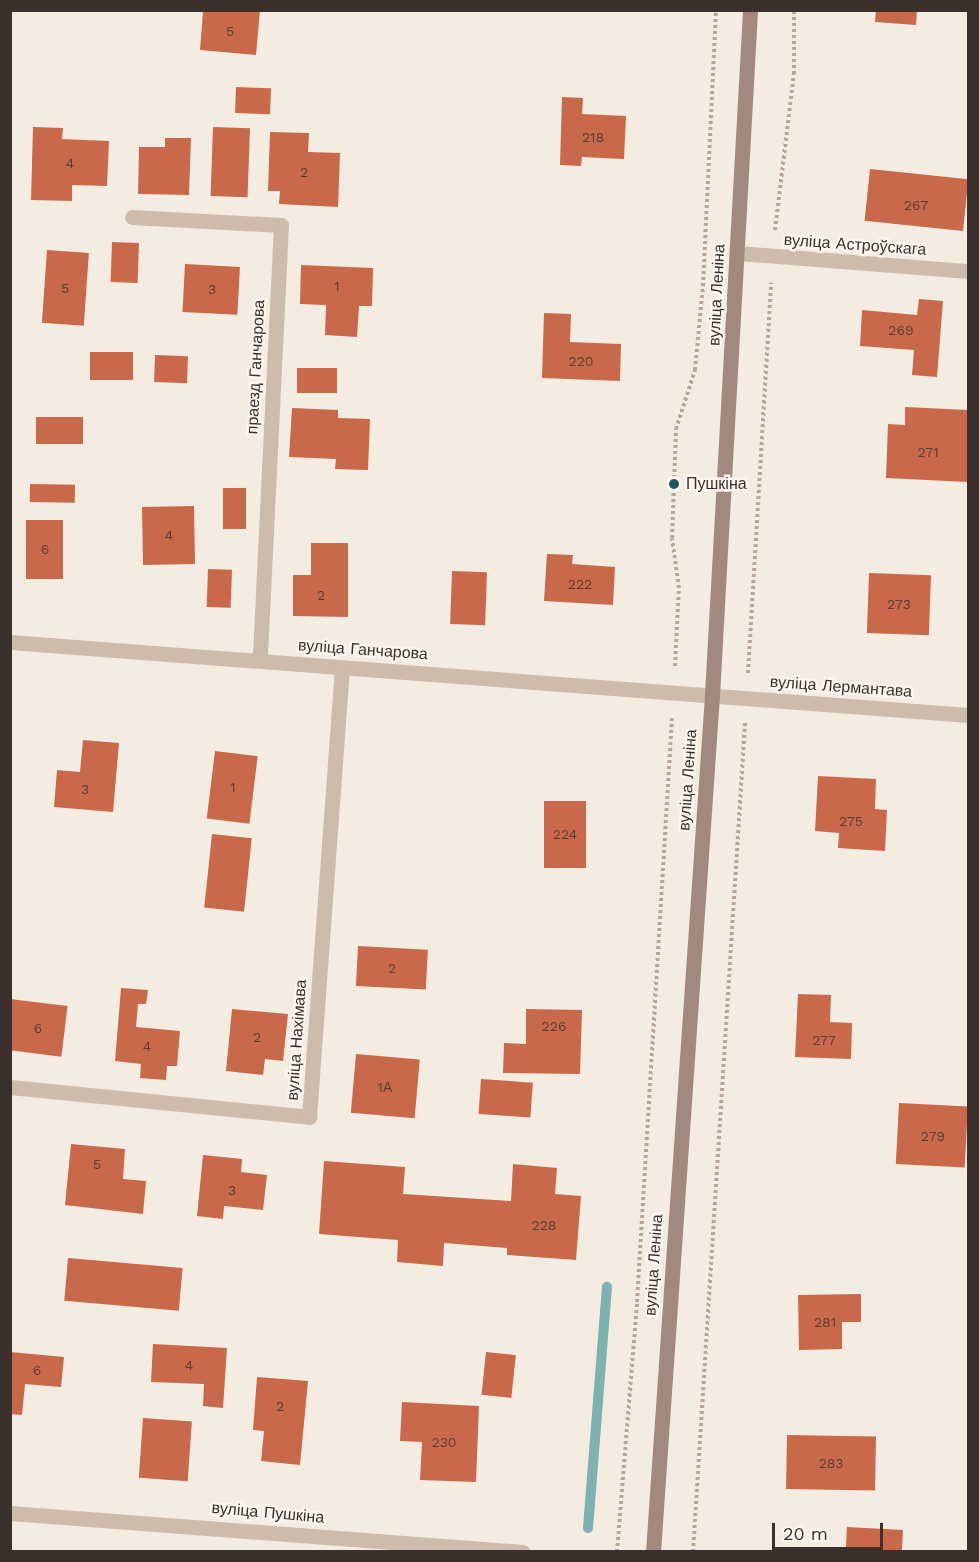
<!DOCTYPE html>
<meta charset="utf-8">
<style>
body{margin:0}
#map{position:relative;width:979px;height:1562px;overflow:hidden;background:#f4ebe1;font-family:"Work Sans",sans-serif}
div>[style]{position:absolute}
[style*='--x']{left:calc(var(--x)*1px);top:calc(var(--y)*1px);width:calc(var(--w)*1px);rotate:calc(var(--a)*1deg)}
.stream>*{height:10px;margin:-5px;padding:0 5px;transform-origin:5px;border-radius:5px;background:#7fb0b2}
.building>*{inset:0;background:#c8694b;transform-origin:0 0}
.path>*{height:4px;margin-top:-2px;transform-origin:0;background:repeating-linear-gradient(90deg,#b9a596 0 3px,transparent 0 6px)}
.minor>*{height:15px;margin:-7.5px;padding:0 7.5px;transform-origin:7.5px;border-radius:7.5px;background:#cdbbac}
.secondary>*{height:15px;margin:-7.5px;padding:0 7.5px;transform-origin:7.5px;border-radius:7.5px;background:#a18a7d}
.dots>*{width:16px;height:16px;translate:-50% -50%;box-sizing:border-box;border:3px solid #fbf5ee;border-radius:50%}
span{translate:-50% -50%;white-space:nowrap;text-align:center;line-height:1.15;-webkit-text-stroke:5px #fbf5ee;paint-order:stroke}
.number-label{font-size:14px;color:#5e3e33}
.number-label span{-webkit-text-stroke-width:0}
.street-label{font-size:16px;color:#3b302b}
.poi-label{font-size:16px;color:#3b302b}
.left{translate:0 -50%;text-align:left}
.frame{position:absolute;inset:0;border:12px solid #3b302b;pointer-events:none}
.scale{position:absolute;left:772px;top:1523px;width:111px;height:27px;box-sizing:border-box;border:3px solid #3b302b;border-top:0;padding-left:8px;font-size:18px;line-height:21px;white-space:nowrap;color:#3b302b;-webkit-text-stroke:4px #fbf5ee;paint-order:stroke}
</style>
<div id="map">
<div class="stream">
<div style="--x:588;--y:1528;--w:242;--a:-85.5"></div>
</div>
<div class="building">
<div style="clip-path:polygon(220px 10px,260px 10px,256px 55px,200px 50px,203px 12px)"></div>
<div style="clip-path:polygon(876px 10px,917px 10px,916px 25px,875px 22px)"></div>
<div style="left:236px;top:87px;width:35px;height:26px;rotate:2deg"></div>
<div style="clip-path:polygon(562px 97px,583px 98px,582px 114px,626px 116px,624px 159px,582px 157px,581px 166px,560px 165px)"></div>
<div style="clip-path:polygon(33px 127px,63px 128px,62px 139px,109px 141px,107px 186px,72px 185px,72px 201px,31px 200px)"></div>
<div style="left:213px;top:127px;width:37px;height:69px;rotate:2deg"></div>
<div style="clip-path:polygon(270px 132px,309px 133px,308px 152px,340px 153px,338px 207px,279px 204px,280px 191px,268px 191px)"></div>
<div style="clip-path:polygon(165px 138px,191px 138px,189px 195px,138px 194px,139px 147px,165px 147px)"></div>
<div style="left:870px;top:169px;width:99px;height:52px;rotate:6deg"></div>
<div style="left:112px;top:242px;width:27px;height:40px;rotate:2deg"></div>
<div style="left:47px;top:250px;width:42px;height:73px;rotate:4deg"></div>
<div style="left:185px;top:264px;width:55px;height:48px;rotate:3deg"></div>
<div style="clip-path:polygon(301px 265px,373px 268px,372px 306px,359px 306px,357px 337px,325px 335px,326px 305px,300px 304px)"></div>
<div style="clip-path:polygon(919px 299px,943px 301px,937px 377px,912px 375px,914px 350px,860px 346px,862px 310px,917px 315px)"></div>
<div style="clip-path:polygon(544px 313px,571px 314px,570px 342px,621px 344px,620px 381px,542px 378px)"></div>
<div style="left:90px;top:352px;width:43px;height:28px"></div>
<div style="left:155px;top:355px;width:33px;height:27px;rotate:2deg"></div>
<div style="left:297px;top:368px;width:40px;height:25px"></div>
<div style="clip-path:polygon(905px 407px,968px 410px,968px 482px,886px 478px,888px 424px,905px 425px)"></div>
<div style="clip-path:polygon(292px 408px,338px 410px,338px 418px,370px 419px,368px 470px,335px 469px,336px 459px,289px 457px)"></div>
<div style="left:36px;top:417px;width:47px;height:27px"></div>
<div style="left:30px;top:484px;width:45px;height:18px;rotate:1deg"></div>
<div style="left:223px;top:488px;width:23px;height:41px"></div>
<div style="left:194px;top:506px;width:58px;height:52px;rotate:89deg"></div>
<div style="left:26px;top:520px;width:37px;height:59px"></div>
<div style="clip-path:polygon(311px 543px,348px 543px,348px 617px,293px 616px,293px 575px,311px 575px)"></div>
<div style="clip-path:polygon(547px 554px,573px 555px,572px 564px,615px 567px,613px 605px,544px 601px)"></div>
<div style="left:208px;top:569px;width:24px;height:38px;rotate:2deg"></div>
<div style="left:452px;top:571px;width:35px;height:53px;rotate:2deg"></div>
<div style="left:869px;top:573px;width:62px;height:60px;rotate:2deg"></div>
<div style="clip-path:polygon(83px 740px,119px 743px,113px 812px,54px 807px,57px 770px,80px 772px)"></div>
<div style="left:215px;top:751px;width:43px;height:68px;rotate:7deg"></div>
<div style="clip-path:polygon(818px 776px,876px 779px,875px 809px,887px 810px,885px 851px,838px 848px,839px 833px,815px 831px)"></div>
<div style="left:544px;top:801px;width:42px;height:67px"></div>
<div style="left:212px;top:834px;width:40px;height:74px;rotate:6deg"></div>
<div style="left:358px;top:946px;width:70px;height:40px;rotate:3deg"></div>
<div style="clip-path:polygon(121px 988px,148px 990px,146px 1004px,138px 1004px,136px 1027px,180px 1031px,177px 1066px,167px 1066px,166px 1080px,140px 1078px,141px 1064px,115px 1061px)"></div>
<div style="clip-path:polygon(798px 994px,831px 995px,830px 1022px,852px 1023px,851px 1059px,795px 1057px)"></div>
<div style="left:10px;top:999px;width:58px;height:51px;rotate:7deg"></div>
<div style="clip-path:polygon(232px 1009px,288px 1014px,283px 1061px,265px 1059px,263px 1075px,226px 1071px)"></div>
<div style="clip-path:polygon(526px 1009px,582px 1010px,580px 1074px,503px 1073px,504px 1043px,526px 1044px)"></div>
<div style="left:356px;top:1054px;width:64px;height:59px;rotate:5deg"></div>
<div style="left:481px;top:1079px;width:52px;height:35px;rotate:4deg"></div>
<div style="left:899px;top:1103px;width:69px;height:61px;rotate:3deg"></div>
<div style="clip-path:polygon(71px 1144px,125px 1149px,123px 1179px,146px 1181px,143px 1214px,65px 1205px)"></div>
<div style="clip-path:polygon(203px 1155px,242px 1159px,241px 1172px,267px 1175px,263px 1210px,224px 1206px,223px 1219px,197px 1216px)"></div>
<div style="clip-path:polygon(324px 1161px,405px 1167px,403px 1194px,511px 1201px,513px 1164px,557px 1168px,555px 1194px,581px 1196px,576px 1260px,507px 1255px,507px 1248px,444px 1243px,443px 1266px,397px 1262px,398px 1240px,319px 1234px)"></div>
<div style="left:68px;top:1258px;width:115px;height:43px;rotate:5deg"></div>
<div style="clip-path:polygon(861px 1294px,861px 1322px,842px 1322px,842px 1349px,799px 1350px,798px 1295px)"></div>
<div style="clip-path:polygon(153px 1344px,227px 1348px,223px 1408px,203px 1406px,204px 1384px,151px 1382px)"></div>
<div style="clip-path:polygon(10px 1352px,64px 1357px,61px 1387px,25px 1384px,22px 1415px,10px 1414px)"></div>
<div style="left:486px;top:1352px;width:30px;height:43px;rotate:6deg"></div>
<div style="clip-path:polygon(257px 1377px,308px 1381px,300px 1465px,261px 1461px,264px 1431px,253px 1430px)"></div>
<div style="clip-path:polygon(402px 1402px,479px 1406px,476px 1482px,420px 1480px,422px 1442px,400px 1441px)"></div>
<div style="left:143px;top:1418px;width:49px;height:60px;rotate:4deg"></div>
<div style="left:787px;top:1435px;width:89px;height:54px;rotate:1deg"></div>
<div style="left:847px;top:1527px;width:56px;height:25px;rotate:3deg"></div>
</div>
<div class="path">
<div style="--x:775;--y:230;--w:157;--a:-83.1"></div>
<div style="--x:794;--y:74;--w:64;--a:-90"></div>
<div style="--x:675;--y:666;--w:78;--a:-87.1"></div>
<div style="--x:679;--y:588;--w:50;--a:-98"></div>
<div style="--x:672;--y:538;--w:109;--a:-87.9"></div>
<div style="--x:676;--y:429;--w:62;--a:-72.1"></div>
<div style="--x:695;--y:370;--w:84;--a:-84.6"></div>
<div style="--x:703;--y:286;--w:276;--a:-87.3"></div>
<div style="--x:748;--y:673;--w:391;--a:-86.6"></div>
<div style="--x:617;--y:1552;--w:251;--a:-85.4"></div>
<div style="--x:637;--y:1302;--w:585;--a:-86.57"></div>
<div style="--x:693;--y:1552;--w:831;--a:-86.41"></div>
</div>
<div class="minor">
<div style="--x:132;--y:217;--w:149;--a:3.1"></div>
<div style="--x:281;--y:225;--w:436;--a:92.8"></div>
<div style="--x:738;--y:253;--w:231;--a:4.5"></div>
<div style="--x:10;--y:642;--w:961;--a:4.36"></div>
<div style="--x:10;--y:1087;--w:301;--a:5.7"></div>
<div style="--x:309;--y:1117;--w:451;--a:-85.8"></div>
<div style="--x:10;--y:1513;--w:514;--a:4.35"></div>
</div>
<div class="secondary">
<div style="--x:653;--y:1552;--w:859;--a:-86.06"></div>
<div style="--x:712;--y:695;--w:686;--a:-86.82"></div>
</div>
<div class="dots">
<div style="left:674px;top:484px;background:#1f5a5e"></div>
</div>
<div class="number-label">
<span style="left:230px;top:31px">5</span>
<span style="left:593px;top:137px">218</span>
<span style="left:70px;top:163px">4</span>
<span style="left:304px;top:172px">2</span>
<span style="left:916px;top:205px">267</span>
<span style="left:337px;top:286px">1</span>
<span style="left:65px;top:288px">5</span>
<span style="left:212px;top:289px">3</span>
<span style="left:901px;top:330px">269</span>
<span style="left:581px;top:361px">220</span>
<span style="left:928px;top:452px">271</span>
<span style="left:169px;top:535px">4</span>
<span style="left:45px;top:549px">6</span>
<span style="left:580px;top:584px">222</span>
<span style="left:321px;top:595px">2</span>
<span style="left:899px;top:604px">273</span>
<span style="left:233px;top:787px">1</span>
<span style="left:85px;top:789px">3</span>
<span style="left:851px;top:821px">275</span>
<span style="left:565px;top:834px">224</span>
<span style="left:392px;top:968px">2</span>
<span style="left:554px;top:1026px">226</span>
<span style="left:38px;top:1028px">6</span>
<span style="left:257px;top:1037px">2</span>
<span style="left:824px;top:1040px">277</span>
<span style="left:147px;top:1046px">4</span>
<span style="left:385px;top:1087px">1А</span>
<span style="left:933px;top:1136px">279</span>
<span style="left:97px;top:1164px">5</span>
<span style="left:232px;top:1190px">3</span>
<span style="left:544px;top:1225px">228</span>
<span style="left:825px;top:1322px">281</span>
<span style="left:189px;top:1365px">4</span>
<span style="left:37px;top:1370px">6</span>
<span style="left:280px;top:1406px">2</span>
<span style="left:444px;top:1442px">230</span>
<span style="left:831px;top:1463px">283</span>
</div>
<div class="street-label">
<span style="left:855px;top:245px;rotate:4deg">вуліца Астроўскага</span>
<span style="left:717px;top:295px;rotate:-87deg">вуліца Леніна</span>
<span style="left:256px;top:367px;rotate:-87deg">праезд Ганчарова</span>
<span style="left:363px;top:650px;rotate:4deg">вуліца Ганчарова</span>
<span style="left:841px;top:687px;rotate:4deg">вуліца Лермантава</span>
<span style="left:688px;top:780px;rotate:-86deg">вуліца Леніна</span>
<span style="left:297px;top:1040px;rotate:-86deg">вуліца Нахімава</span>
<span style="left:654px;top:1265px;rotate:-86deg">вуліца Леніна</span>
<span style="left:268px;top:1513px;rotate:5deg">вуліца Пушкіна</span>
</div>
<div class="poi-label">
<span class="left" style="left:686px;top:484px">Пушкіна</span>
</div>
<div class="frame"></div>
<div class="scale">20 m</div>
</div>
